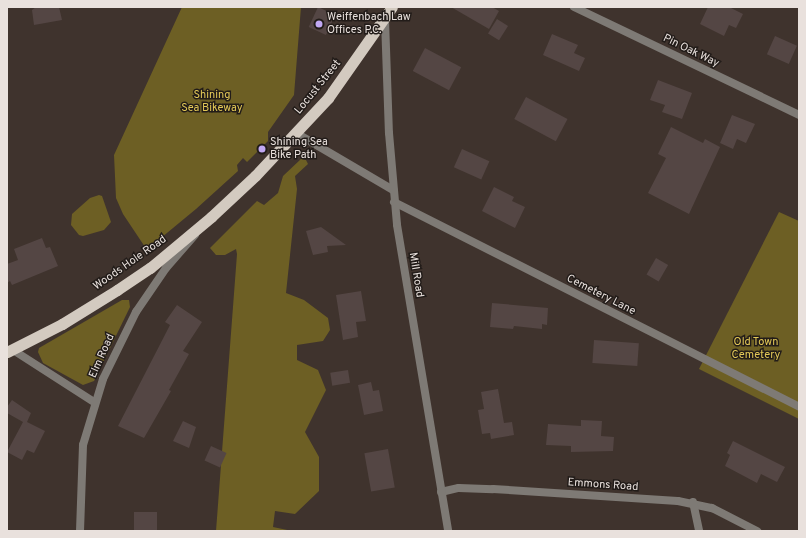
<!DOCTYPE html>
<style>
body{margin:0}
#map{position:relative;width:806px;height:538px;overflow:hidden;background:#3f332d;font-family:Overpass,sans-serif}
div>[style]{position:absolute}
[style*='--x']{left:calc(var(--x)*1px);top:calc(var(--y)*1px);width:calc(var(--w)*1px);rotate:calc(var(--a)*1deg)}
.green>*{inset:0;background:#6d5f24}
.building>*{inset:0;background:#544644;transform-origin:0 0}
.minor>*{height:8px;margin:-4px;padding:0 4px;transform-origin:4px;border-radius:4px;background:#7e7a75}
.tertiary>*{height:8px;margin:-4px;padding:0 4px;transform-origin:4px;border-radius:4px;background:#7e7a75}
.trunk>*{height:11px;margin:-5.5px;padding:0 5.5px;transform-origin:5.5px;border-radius:5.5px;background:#d3cac0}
.dots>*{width:11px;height:11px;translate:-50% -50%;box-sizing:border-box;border:2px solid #221c19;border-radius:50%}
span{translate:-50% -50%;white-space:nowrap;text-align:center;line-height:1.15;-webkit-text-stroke:3px #221c19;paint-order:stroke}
.poi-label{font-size:11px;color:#e9e1dd}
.left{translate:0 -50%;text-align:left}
.street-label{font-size:11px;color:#e9e1dd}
.park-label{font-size:11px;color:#e4c957}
.frame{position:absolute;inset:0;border:8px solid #e9e1dd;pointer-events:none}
</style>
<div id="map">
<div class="green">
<div style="clip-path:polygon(182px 7px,301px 7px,294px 95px,268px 132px,268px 141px,247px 162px,243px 158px,237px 165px,238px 171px,196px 209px,150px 247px,145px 247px,123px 214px,116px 198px,114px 155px)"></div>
<div style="clip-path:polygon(301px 159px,306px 160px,308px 164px,295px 176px,297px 189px,286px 293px,304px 300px,328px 318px,330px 330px,323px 341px,297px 345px,297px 360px,318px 370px,326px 390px,305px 432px,319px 457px,319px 491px,295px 514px,275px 511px,273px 527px,292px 531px,216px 531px,237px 254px,236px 249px,225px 255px,216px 255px,210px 248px,257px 201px,264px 205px,278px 193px,283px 176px)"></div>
<div style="clip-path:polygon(99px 195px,102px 196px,111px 222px,104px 230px,83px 236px,79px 235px,71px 225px,72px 214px,90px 198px)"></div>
<div style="clip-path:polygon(779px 212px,799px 221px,799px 419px,699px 369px)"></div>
<div style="clip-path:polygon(122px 300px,129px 300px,130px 307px,94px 381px,83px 385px,43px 363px,38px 352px,39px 348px)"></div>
</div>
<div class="building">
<div style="clip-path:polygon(36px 7px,59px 7px,62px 20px,34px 25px,32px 10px)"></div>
<div style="left:318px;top:7px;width:19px;height:22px;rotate:25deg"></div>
<div style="clip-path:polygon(451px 7px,492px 7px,499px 11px,489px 29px)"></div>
<div style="clip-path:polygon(708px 7px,729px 7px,743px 14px,736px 28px,729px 25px,724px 36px,700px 24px)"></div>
<div style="left:497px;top:19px;width:13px;height:17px;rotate:32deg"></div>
<div style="clip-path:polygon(552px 34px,578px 45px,574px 53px,585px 58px,579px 71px,543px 55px)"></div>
<div style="left:775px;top:36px;width:24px;height:20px;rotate:24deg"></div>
<div style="left:425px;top:48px;width:41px;height:26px;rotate:28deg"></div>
<div style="clip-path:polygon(658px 80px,692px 93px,682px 119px,662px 112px,665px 105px,650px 100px)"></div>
<div style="left:526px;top:97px;width:47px;height:25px;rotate:28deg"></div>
<div style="clip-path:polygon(732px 115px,755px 124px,746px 143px,737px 139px,733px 149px,720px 143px)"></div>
<div style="clip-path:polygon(671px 127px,703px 143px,705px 139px,720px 147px,689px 214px,648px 193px,666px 158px,658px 154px)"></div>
<div style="left:462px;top:149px;width:30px;height:20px;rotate:24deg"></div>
<div style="clip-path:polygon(494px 187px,514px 197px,512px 201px,525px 207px,515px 228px,482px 211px)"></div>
<div style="clip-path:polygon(321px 227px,346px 245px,327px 246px,328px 252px,313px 255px,306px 231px)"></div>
<div style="clip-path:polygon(42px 238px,46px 248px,50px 247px,58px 266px,12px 285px,10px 281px,7px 283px,7px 264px,18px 260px,14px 249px)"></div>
<div style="left:656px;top:258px;width:14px;height:19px;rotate:30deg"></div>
<div style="clip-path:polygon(361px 291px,366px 321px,356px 322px,358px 337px,343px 340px,336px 295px)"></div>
<div style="clip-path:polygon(492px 303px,548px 308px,547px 325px,542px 324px,542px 329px,514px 326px,513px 329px,490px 327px)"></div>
<div style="clip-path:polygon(177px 305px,202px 322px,183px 351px,189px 354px,169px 390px,171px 391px,144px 438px,118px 426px,170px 325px,165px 322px)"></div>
<div style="left:594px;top:340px;width:45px;height:23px;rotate:4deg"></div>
<div style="left:348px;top:370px;width:13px;height:18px;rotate:81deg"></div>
<div style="clip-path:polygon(371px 382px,373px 391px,379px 390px,383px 411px,364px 415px,358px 385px)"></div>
<div style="clip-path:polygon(498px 389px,504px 423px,512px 422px,514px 435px,491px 439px,490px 433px,482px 434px,478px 410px,484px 409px,481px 392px)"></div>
<div style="clip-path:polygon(12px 400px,31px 413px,27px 422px,45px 431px,34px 453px,27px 450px,22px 460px,7px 452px,23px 422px,7px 413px,7px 407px)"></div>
<div style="clip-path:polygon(581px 420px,602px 421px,601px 436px,614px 437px,613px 451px,571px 452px,571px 446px,546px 445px,548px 424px,581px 426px)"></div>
<div style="clip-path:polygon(183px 421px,196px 427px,189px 448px,173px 441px)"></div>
<div style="clip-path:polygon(733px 441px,785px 467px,777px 482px,761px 474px,757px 483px,725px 466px,730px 455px,727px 453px)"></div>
<div style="left:211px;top:446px;width:17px;height:16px;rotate:24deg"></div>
<div style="left:388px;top:449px;width:39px;height:24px;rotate:80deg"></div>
<div style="left:134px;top:512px;width:23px;height:19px"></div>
</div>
<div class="minor">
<div style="--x:574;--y:7;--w:250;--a:25.6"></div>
<div style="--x:296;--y:133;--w:113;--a:30.4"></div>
<div style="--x:394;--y:202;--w:454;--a:26.8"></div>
<div style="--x:13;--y:350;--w:96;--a:32.7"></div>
<div style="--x:441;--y:492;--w:18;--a:-13"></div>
<div style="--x:459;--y:488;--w:34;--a:2"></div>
<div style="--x:493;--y:489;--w:185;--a:3.7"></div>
<div style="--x:678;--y:501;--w:35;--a:12"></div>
<div style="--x:712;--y:508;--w:51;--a:27.1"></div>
<div style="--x:693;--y:502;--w:30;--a:78"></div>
<div style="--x:80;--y:531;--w:86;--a:-88"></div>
<div style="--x:83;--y:445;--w:69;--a:-73.1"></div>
<div style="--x:103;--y:379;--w:75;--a:-63.8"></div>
<div style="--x:136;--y:312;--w:53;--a:-55.7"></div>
<div style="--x:166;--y:268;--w:44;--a:-48.7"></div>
</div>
<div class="tertiary">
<div style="--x:385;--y:20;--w:113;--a:88"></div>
<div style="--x:389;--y:133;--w:92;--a:85"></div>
<div style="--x:397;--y:225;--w:310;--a:80.5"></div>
</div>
<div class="trunk">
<div style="--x:7;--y:352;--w:62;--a:-27"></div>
<div style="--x:62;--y:324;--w:65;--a:-31.7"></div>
<div style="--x:117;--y:290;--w:40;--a:-34"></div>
<div style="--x:150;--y:268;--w:80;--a:-39.9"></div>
<div style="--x:211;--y:217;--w:60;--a:-43"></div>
<div style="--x:255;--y:176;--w:107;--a:-46.9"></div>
<div style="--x:328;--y:98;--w:111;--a:-54.9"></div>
</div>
<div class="dots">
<div style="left:319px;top:24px;background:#c1a8f3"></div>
<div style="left:262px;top:149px;background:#c1a8f3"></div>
</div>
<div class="poi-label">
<span class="left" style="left:327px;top:24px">Weiffenbach Law<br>Offices P.C.</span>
<span class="left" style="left:270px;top:149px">Shining Sea<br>Bike Path</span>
</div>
<div class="street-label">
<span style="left:691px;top:51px;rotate:26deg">Pin Oak Way</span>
<span style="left:318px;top:87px;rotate:-51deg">Locust Street</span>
<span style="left:130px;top:263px;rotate:-35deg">Woods Hole Road</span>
<span style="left:416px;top:275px;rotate:81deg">Mill Road</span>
<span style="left:601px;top:295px;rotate:27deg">Cemetery Lane</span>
<span style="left:102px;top:356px;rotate:-66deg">Elm Road</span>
<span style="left:603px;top:485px;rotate:4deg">Emmons Road</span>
</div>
<div class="park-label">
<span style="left:212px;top:102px">Shining<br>Sea Bikeway</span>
<span style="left:756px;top:349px">Old Town<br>Cemetery</span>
</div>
<div class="frame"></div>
</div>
